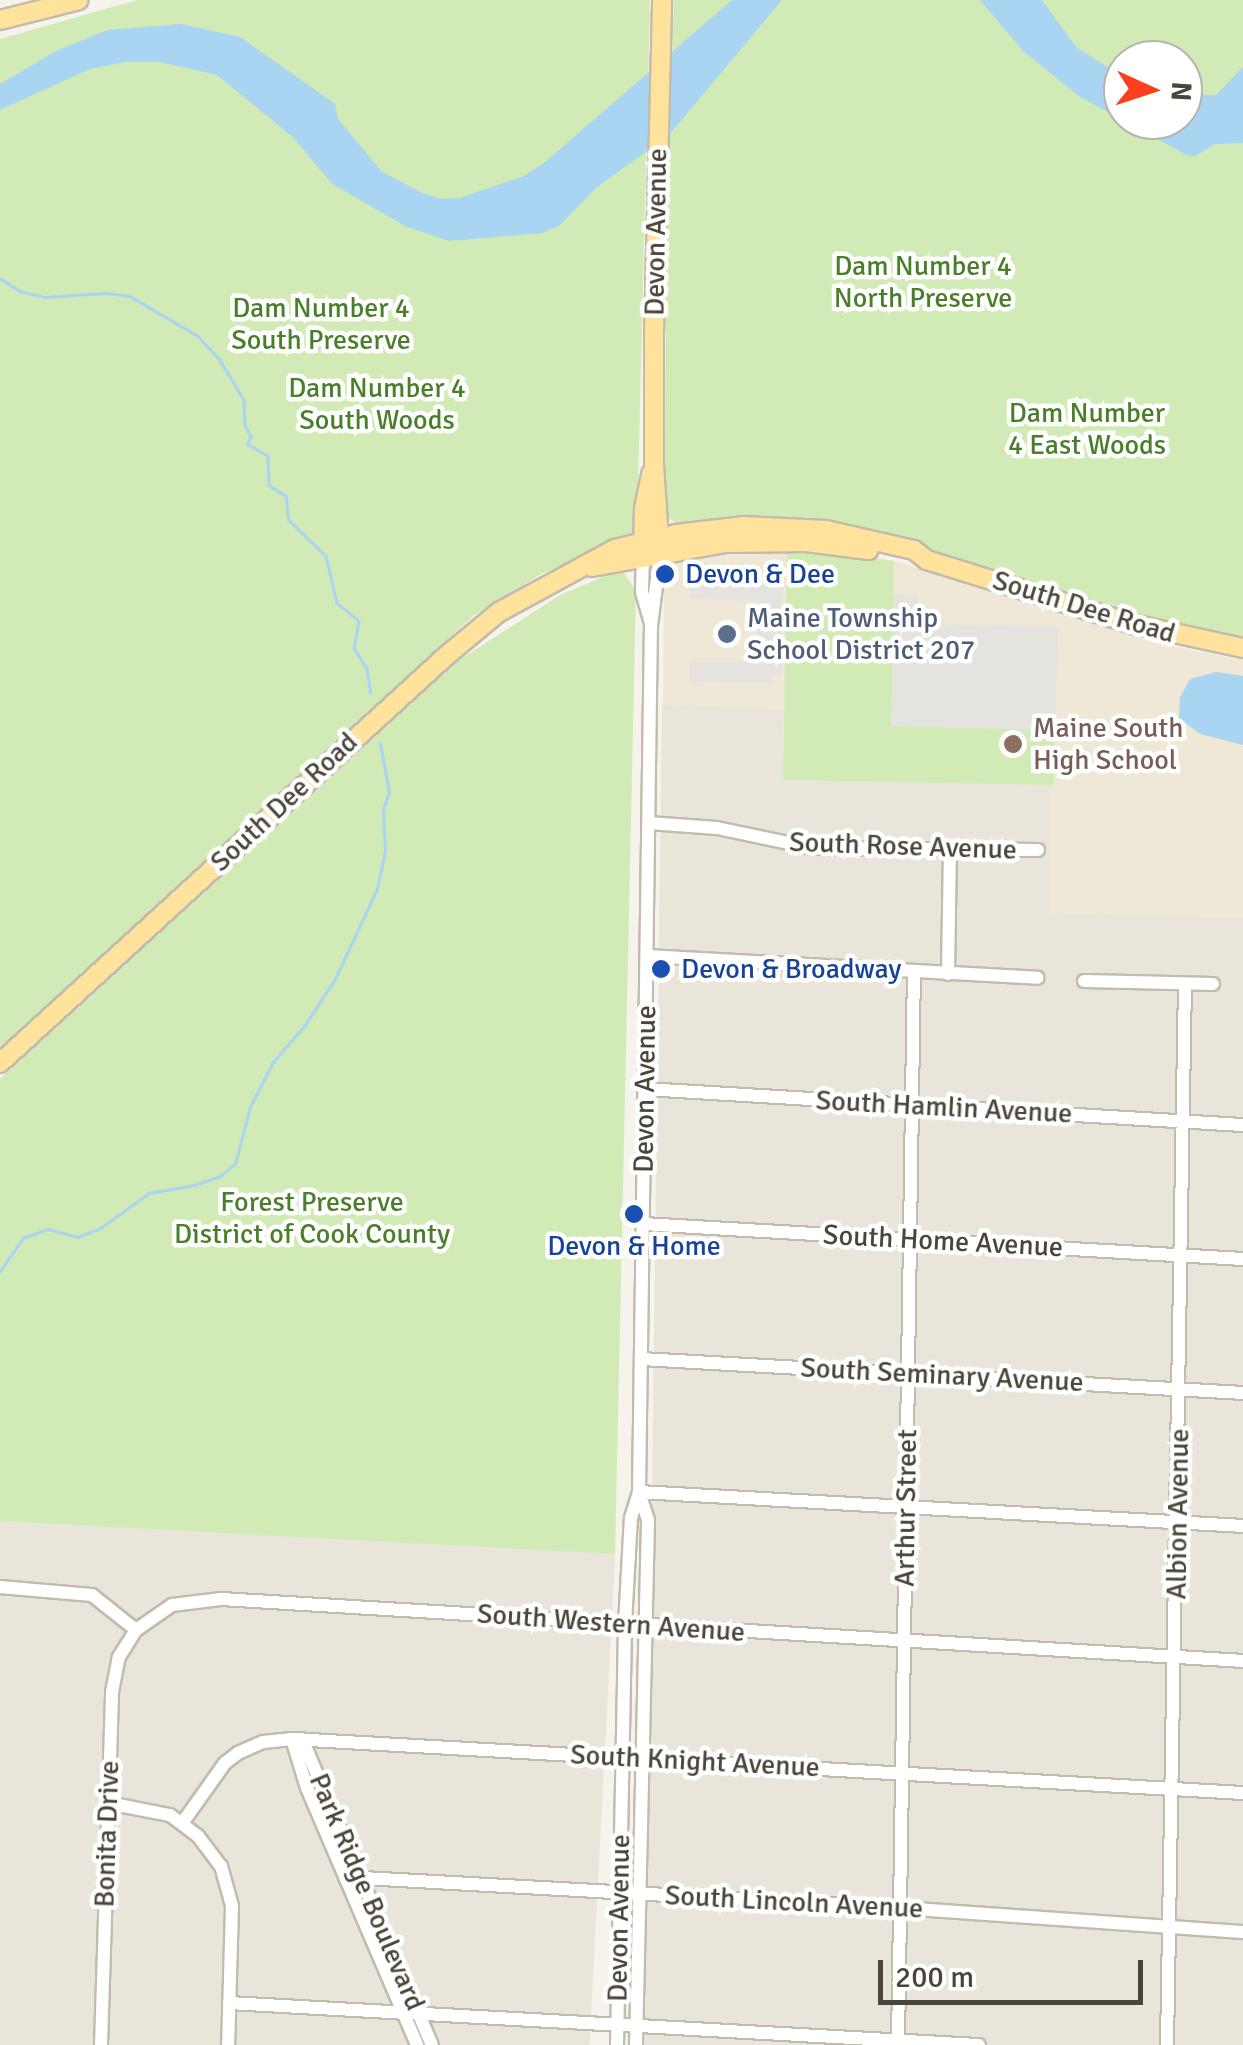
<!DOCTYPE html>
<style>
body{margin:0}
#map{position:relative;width:1243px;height:2045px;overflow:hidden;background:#f6f3ec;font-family:Signika,sans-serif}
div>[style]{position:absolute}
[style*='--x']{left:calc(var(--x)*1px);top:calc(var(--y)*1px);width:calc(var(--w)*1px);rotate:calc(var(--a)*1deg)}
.residential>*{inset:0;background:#eae5da;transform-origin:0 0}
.education>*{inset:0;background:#efe8d6}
.green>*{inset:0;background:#d2eab5}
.parking>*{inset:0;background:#e5e3e0}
.water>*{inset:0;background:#a9d4f2}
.stream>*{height:2.5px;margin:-1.25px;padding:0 1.25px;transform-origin:1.25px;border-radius:1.25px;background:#a9d4f2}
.roads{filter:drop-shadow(2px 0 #c2bbae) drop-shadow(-2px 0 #c2bbae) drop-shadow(0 2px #c2bbae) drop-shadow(0 -2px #c2bbae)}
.minor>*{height:12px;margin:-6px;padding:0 6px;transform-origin:6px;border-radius:6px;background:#fff}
.major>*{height:18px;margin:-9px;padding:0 9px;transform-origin:9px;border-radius:9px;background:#ffe39c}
.dots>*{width:28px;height:28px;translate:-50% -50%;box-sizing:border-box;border:5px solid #fff;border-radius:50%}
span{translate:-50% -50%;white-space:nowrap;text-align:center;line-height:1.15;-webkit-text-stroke:9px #fff;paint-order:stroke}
.street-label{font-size:28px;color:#4b4439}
.park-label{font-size:28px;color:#4a7f2a}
.transit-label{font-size:28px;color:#164399}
.left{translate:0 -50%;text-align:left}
.service-label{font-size:28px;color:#4e5e75}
.education-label{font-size:28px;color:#785e54}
.north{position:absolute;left:1103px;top:40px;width:100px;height:100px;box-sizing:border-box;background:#fff;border:2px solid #b7b4b0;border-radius:50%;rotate:93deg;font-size:28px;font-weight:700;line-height:40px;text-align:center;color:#4b4439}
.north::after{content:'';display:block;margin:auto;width:35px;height:45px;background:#fc3f1d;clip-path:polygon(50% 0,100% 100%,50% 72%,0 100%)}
.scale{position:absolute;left:878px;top:1960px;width:265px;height:45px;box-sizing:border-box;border:5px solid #4b4439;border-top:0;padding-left:12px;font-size:30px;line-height:35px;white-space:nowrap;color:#4b4439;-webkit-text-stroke:8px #fff;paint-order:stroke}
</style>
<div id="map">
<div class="residential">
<div style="clip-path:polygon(662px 704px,784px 709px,783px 780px,1051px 784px,1050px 913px,1243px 917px,1243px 2045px,645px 2045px)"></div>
<div style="left:0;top:1521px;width:616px;height:524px;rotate:3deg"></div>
</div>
<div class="education">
<div style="clip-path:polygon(743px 549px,863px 555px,899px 562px,1156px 643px,1243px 660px,1243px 917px,1050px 913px,1050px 785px,783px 780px,784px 709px,663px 704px,664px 565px,674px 557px)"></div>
</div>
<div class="green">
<div style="clip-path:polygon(137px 0,650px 0,637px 527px,632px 536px,541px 574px,473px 616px,0 1049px,0 39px)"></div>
<div style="clip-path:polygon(evenodd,674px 0,1243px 0,1243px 637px,1160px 620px,919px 546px,680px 526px,670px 519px,665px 509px,666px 230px,674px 0,1123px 60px,1183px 60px,1183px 120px,1123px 120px,1123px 60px)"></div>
<div style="clip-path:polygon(787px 548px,894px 561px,892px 726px,1055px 730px,1054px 785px,783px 780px)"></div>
<div style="clip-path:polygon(624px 573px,636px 591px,615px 1554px,0 1521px,0 1079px,458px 661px,560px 595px,610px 574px)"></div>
</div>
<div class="parking">
<div style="clip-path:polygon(691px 576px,708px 577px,709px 583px,783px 585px,782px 675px,772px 675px,771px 683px,690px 682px,690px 662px,758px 662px,759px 601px,690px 599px)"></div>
<div style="clip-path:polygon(894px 595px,918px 596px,918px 624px,1058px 626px,1055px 730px,891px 726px)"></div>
</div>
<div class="water">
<div style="clip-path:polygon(732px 0,782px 0,669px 135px,597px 187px,560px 225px,543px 233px,449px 241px,405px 226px,331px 183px,294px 138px,217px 75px,160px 62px,125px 62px,90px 69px,0 110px,0 84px,56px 51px,107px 30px,181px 24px,240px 37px,335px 104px,338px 119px,381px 171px,420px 192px,441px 199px,460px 198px,524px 176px,544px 163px)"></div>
<div style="clip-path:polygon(980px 0,1042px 0,1076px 47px,1123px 77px,1123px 120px,1183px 120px,1183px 95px,1216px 95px,1243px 67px,1243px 143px,1215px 144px,1195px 156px,1187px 155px,1080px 97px,1023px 51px)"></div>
<div style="clip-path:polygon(1216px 672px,1243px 676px,1243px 745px,1200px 734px,1179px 718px,1180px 697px,1190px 679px)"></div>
</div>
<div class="stream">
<div style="--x:0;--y:278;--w:24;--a:33"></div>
<div style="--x:20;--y:291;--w:25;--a:14"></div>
<div style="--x:44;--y:297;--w:62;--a:-3.7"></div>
<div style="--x:106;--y:293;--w:24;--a:7"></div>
<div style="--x:130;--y:296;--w:79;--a:30.5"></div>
<div style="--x:198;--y:336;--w:33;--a:47"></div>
<div style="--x:220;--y:360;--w:47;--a:59"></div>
<div style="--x:244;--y:400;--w:25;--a:88"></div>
<div style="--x:245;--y:425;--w:13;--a:61"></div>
<div style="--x:251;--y:436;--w:9;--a:111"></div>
<div style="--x:248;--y:444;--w:23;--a:31"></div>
<div style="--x:268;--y:456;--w:29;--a:88"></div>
<div style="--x:269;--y:485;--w:20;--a:33"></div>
<div style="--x:286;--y:496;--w:24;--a:83"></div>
<div style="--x:289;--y:520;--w:52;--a:44.2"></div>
<div style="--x:326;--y:556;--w:48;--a:76.8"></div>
<div style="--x:337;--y:603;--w:28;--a:39"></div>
<div style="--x:359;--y:621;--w:27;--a:100"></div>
<div style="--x:354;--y:648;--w:25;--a:58"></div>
<div style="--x:367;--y:669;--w:24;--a:81"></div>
<div style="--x:0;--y:1271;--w:40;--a:-55.1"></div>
<div style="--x:23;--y:1238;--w:27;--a:-20"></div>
<div style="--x:48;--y:1229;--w:30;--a:15"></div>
<div style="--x:77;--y:1237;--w:23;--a:-20"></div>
<div style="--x:99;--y:1229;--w:62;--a:-35.8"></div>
<div style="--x:149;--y:1193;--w:47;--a:-9.9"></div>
<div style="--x:195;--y:1185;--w:27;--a:-20"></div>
<div style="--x:220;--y:1176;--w:19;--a:-39"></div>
<div style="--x:235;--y:1164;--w:59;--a:-75.3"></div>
<div style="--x:250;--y:1107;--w:51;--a:-62.9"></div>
<div style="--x:273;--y:1062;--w:49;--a:-49.1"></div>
<div style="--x:305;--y:1025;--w:55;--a:-56.9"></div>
<div style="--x:335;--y:979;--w:99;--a:-65"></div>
<div style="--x:377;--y:889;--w:38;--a:-78"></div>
<div style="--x:385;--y:852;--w:42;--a:-92.7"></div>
<div style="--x:383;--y:810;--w:19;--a:-72"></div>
<div style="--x:389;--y:792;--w:49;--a:-100.6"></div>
</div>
<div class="roads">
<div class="minor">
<div style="--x:643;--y:559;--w:33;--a:92"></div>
<div style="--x:642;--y:592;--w:33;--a:74"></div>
<div style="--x:649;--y:823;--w:68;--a:4.2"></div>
<div style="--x:717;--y:828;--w:98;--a:11.8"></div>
<div style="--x:813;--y:848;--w:225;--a:0.5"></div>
<div style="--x:647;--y:956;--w:391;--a:3.2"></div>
<div style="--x:948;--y:974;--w:126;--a:-89.1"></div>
<div style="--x:1084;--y:981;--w:129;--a:1.3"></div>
<div style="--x:645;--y:1089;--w:599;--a:3.45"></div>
<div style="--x:643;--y:1224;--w:601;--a:3.34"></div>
<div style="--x:641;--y:1359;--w:603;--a:3.23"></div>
<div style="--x:639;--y:1492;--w:605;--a:3.22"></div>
<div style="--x:0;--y:1587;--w:92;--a:5"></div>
<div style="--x:92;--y:1595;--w:56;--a:38.5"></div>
<div style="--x:136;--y:1630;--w:44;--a:-34.8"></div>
<div style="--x:172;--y:1605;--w:49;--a:-7"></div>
<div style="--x:221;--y:1599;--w:1024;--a:3.47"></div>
<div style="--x:292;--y:1739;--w:51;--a:73"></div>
<div style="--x:307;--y:1788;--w:280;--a:66.8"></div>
<div style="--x:302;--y:1739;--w:332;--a:67"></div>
<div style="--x:108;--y:1803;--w:63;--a:11"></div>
<div style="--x:170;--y:1815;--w:35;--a:37"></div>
<div style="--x:198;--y:1836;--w:38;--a:53"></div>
<div style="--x:221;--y:1866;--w:41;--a:74.6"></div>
<div style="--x:232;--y:1906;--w:139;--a:91.6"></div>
<div style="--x:183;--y:1822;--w:72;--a:-54.6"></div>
<div style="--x:225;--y:1763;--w:16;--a:-38"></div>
<div style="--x:238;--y:1753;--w:27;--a:-24"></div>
<div style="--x:263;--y:1742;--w:29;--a:-6"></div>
<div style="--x:292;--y:1739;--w:953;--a:3.25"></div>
<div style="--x:345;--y:1877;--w:556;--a:3.2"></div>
<div style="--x:900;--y:1908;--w:344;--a:4"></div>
<div style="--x:229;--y:2003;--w:751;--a:3.21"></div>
<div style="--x:101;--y:2045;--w:353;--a:-88.2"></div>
<div style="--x:112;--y:1692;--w:36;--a:-79"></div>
<div style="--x:119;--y:1657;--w:32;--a:-58"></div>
<div style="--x:617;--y:2045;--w:421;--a:-88.9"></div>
<div style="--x:625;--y:1624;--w:106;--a:-86.8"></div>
<div style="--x:631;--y:1518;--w:27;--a:-73"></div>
<div style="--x:639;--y:1492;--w:866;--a:-89.21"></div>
<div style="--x:651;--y:626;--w:72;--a:-82.8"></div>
<div style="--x:636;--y:2045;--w:525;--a:-88.69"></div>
<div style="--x:648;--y:1520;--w:29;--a:-108"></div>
<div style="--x:898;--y:2045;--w:1073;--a:-89.15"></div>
<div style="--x:1167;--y:2045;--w:1061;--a:-89.03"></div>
</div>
<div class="major">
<div style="--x:0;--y:20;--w:81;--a:-14.2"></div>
<div style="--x:643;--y:552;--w:44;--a:-88.7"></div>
<div style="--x:644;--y:508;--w:35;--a:-78"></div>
<div style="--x:660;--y:555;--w:91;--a:-93.8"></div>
<div style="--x:654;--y:464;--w:131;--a:-90"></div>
<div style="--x:654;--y:333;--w:333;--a:-88.6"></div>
<div style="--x:592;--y:567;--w:136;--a:-10.2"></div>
<div style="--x:726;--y:543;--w:80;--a:-0.7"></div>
<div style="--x:806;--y:542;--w:63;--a:7.4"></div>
<div style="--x:0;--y:1063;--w:604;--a:-42.38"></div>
<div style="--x:446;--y:656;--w:69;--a:-39.7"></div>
<div style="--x:499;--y:612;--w:132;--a:-28.5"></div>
<div style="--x:615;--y:549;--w:63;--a:-13.8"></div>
<div style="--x:676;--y:534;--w:67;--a:-6.8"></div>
<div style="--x:743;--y:526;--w:83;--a:2.8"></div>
<div style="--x:826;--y:530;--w:90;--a:12.8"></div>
<div style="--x:914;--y:550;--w:16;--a:38"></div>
<div style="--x:927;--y:560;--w:216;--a:17.3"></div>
<div style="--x:1133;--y:624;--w:113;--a:12.3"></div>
</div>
</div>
<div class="dots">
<div style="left:665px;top:574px;background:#1a4fb4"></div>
<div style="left:727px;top:634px;background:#5c6f8a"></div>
<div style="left:1013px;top:744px;background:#8d6e63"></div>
<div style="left:661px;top:969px;background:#1a4fb4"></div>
<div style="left:634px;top:1214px;background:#1a4fb4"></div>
</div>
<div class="street-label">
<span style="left:656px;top:232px;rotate:-89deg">Devon Avenue</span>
<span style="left:1084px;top:607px;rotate:17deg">South Dee Road</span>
<span style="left:284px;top:802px;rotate:-43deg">South Dee Road</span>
<span style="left:903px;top:846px;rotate:2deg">South Rose Avenue</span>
<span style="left:645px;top:1089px;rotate:-89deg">Devon Avenue</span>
<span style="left:944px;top:1107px;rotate:3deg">South Hamlin Avenue</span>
<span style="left:943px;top:1241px;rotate:3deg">South Home Avenue</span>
<span style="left:942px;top:1375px;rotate:3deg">South Seminary Avenue</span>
<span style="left:906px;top:1508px;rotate:-89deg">Arthur Street</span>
<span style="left:1178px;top:1514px;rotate:-89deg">Albion Avenue</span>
<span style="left:611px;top:1623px;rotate:4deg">South Western Avenue</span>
<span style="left:695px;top:1761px;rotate:3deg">South Knight Avenue</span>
<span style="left:107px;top:1834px;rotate:-88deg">Bonita Drive</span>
<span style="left:367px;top:1892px;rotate:67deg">Park Ridge Boulevard</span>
<span style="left:794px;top:1902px;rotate:3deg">South Lincoln Avenue</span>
<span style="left:619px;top:1918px;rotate:-89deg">Devon Avenue</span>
</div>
<div class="park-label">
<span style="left:923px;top:282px">Dam Number 4<br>North Preserve</span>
<span style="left:321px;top:324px">Dam Number 4<br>South Preserve</span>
<span style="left:377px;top:404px">Dam Number 4<br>South Woods</span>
<span style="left:1087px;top:429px">Dam Number<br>4 East Woods</span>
<span style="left:312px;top:1218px">Forest Preserve<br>District of Cook County</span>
</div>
<div class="transit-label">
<span class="left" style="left:685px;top:574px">Devon &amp; Dee</span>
<span class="left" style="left:681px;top:969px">Devon &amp; Broadway</span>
<span style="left:634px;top:1246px">Devon &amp; Home</span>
</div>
<div class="service-label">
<span class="left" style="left:747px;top:634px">Maine Township<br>School District 207</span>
</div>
<div class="education-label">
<span class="left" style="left:1033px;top:744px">Maine South<br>High School</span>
</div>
<div class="north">N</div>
<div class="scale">200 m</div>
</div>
